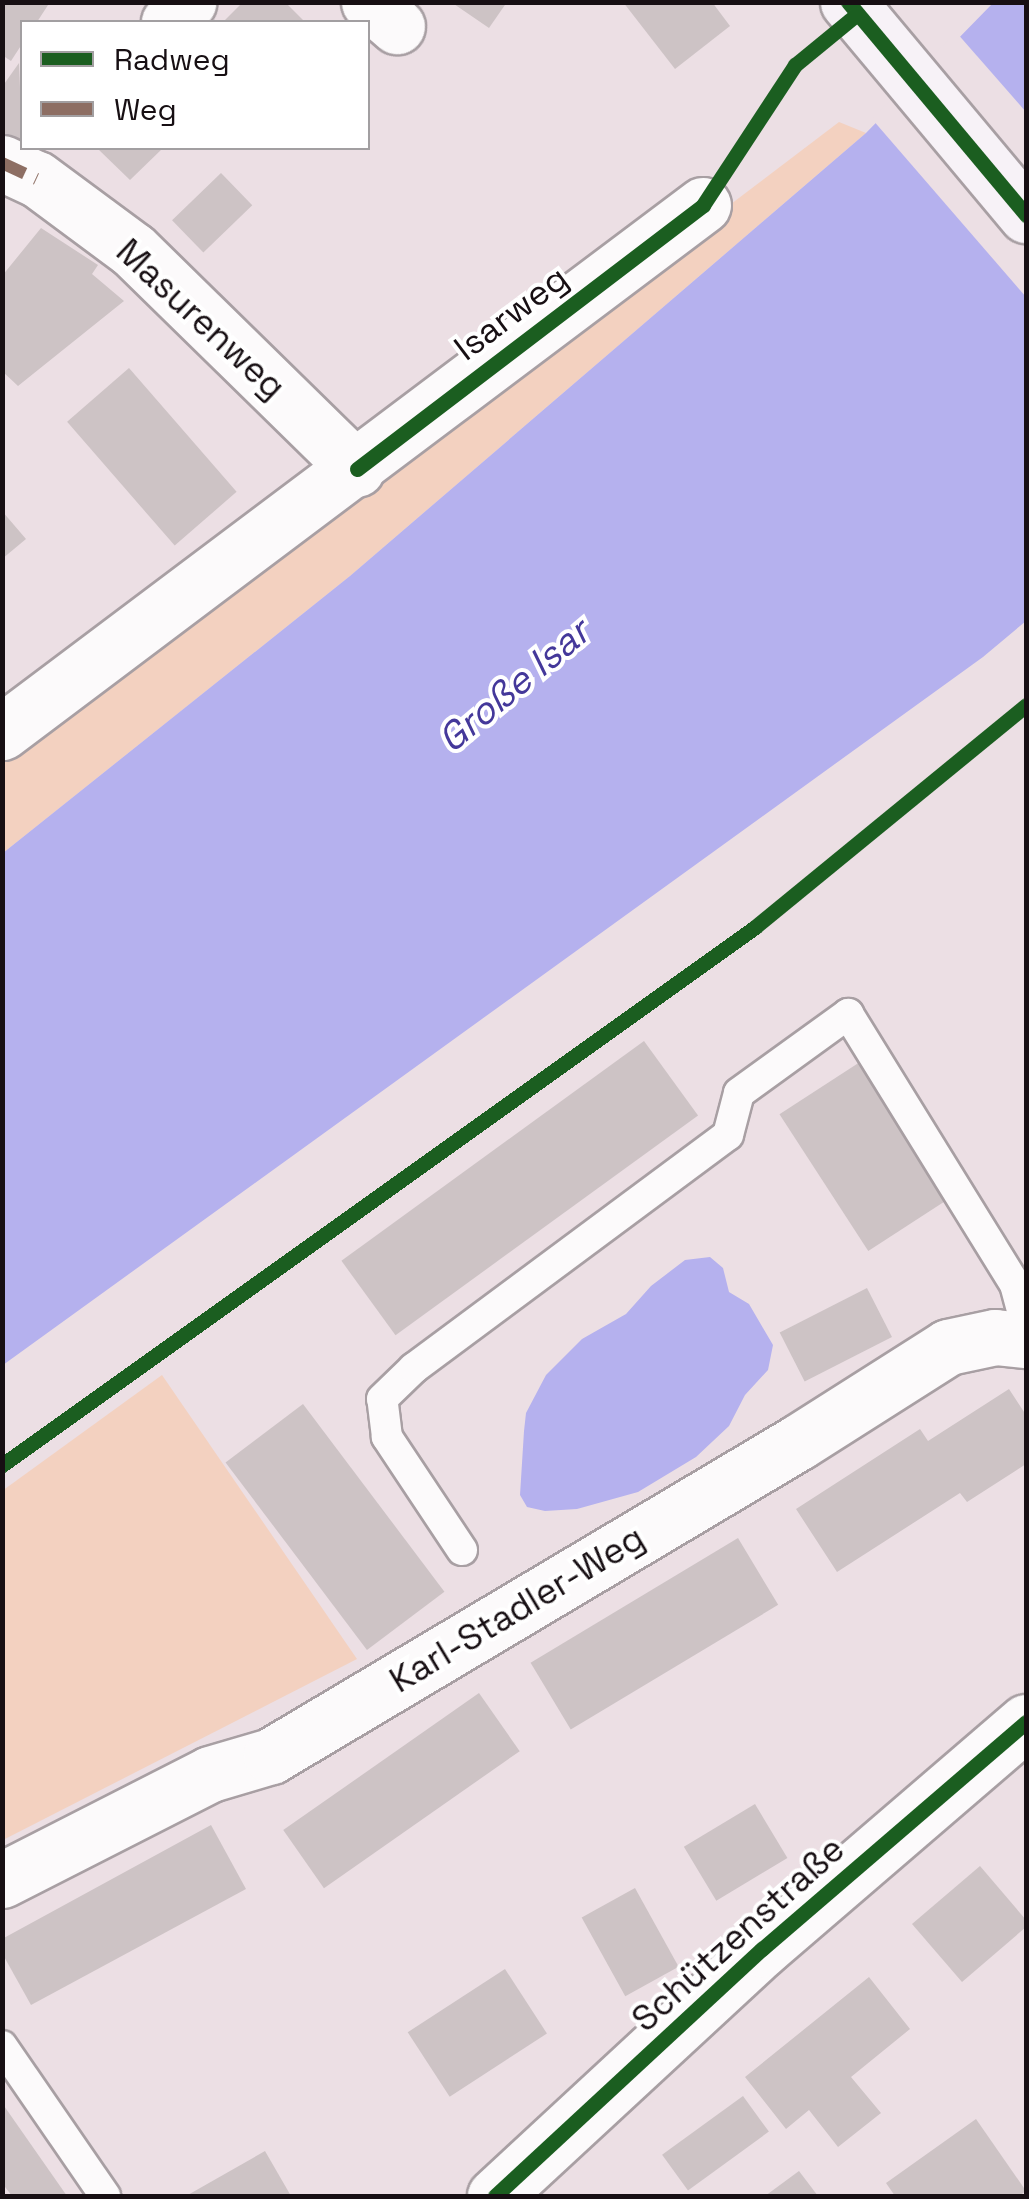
<!DOCTYPE html>
<meta charset="utf-8">
<style>
body{margin:0}
#map{position:relative;width:1029px;height:2199px;overflow:hidden;background:#ecdfe4;font-family:"Space Grotesk",sans-serif}
div>[style]{position:absolute}
[style*='--x']{left:calc(var(--x)*1px);top:calc(var(--y)*1px);width:calc(var(--w)*1px);rotate:calc(var(--a)*1deg)}
.green>*{inset:0;background:#f3d1c0}
.water>*{inset:0;background:#b5b1ee}
.pier>*{inset:0;background:#ecdfe4}
.building>*{inset:0;background:#cdc3c5;transform-origin:0 0}
.roads{filter:drop-shadow(2px 0 #a89fa3) drop-shadow(-2px 0 #a89fa3) drop-shadow(0 2px #a89fa3) drop-shadow(0 -2px #a89fa3)}
.lane>*{height:30px;margin:-15px;padding:0 15px;transform-origin:15px;border-radius:15px;background:#fcfafb}
.street>*{height:55px;margin:-27.5px;padding:0 27.5px;transform-origin:27.5px;border-radius:27.5px;background:#fcfafb}
.primary>*{height:55px;margin:-27.5px;padding:0 27.5px;transform-origin:27.5px;border-radius:27.5px;background:#f7f2f7}
.quiet>*{height:12px;margin-top:-6px;transform-origin:0;background:repeating-linear-gradient(90deg,#8d6e63 0 25px,transparent 0 37px)}
.cycleway>*{height:15px;margin:-7.5px;padding:0 7.5px;transform-origin:7.5px;border-radius:7.5px;background:#1b5e20}
span{translate:-50% -50%;white-space:nowrap;text-align:center;line-height:1.15;-webkit-text-stroke:8px #fff;paint-order:stroke}
.street-label{font-size:35px;color:#170f13}
.water-label{font-size:38px;color:#44389a;font-style:italic}
.frame{position:absolute;inset:0;border:5px solid #170f13;pointer-events:none}
.legend{position:absolute;left:20px;top:20px;width:350px;height:130px;box-sizing:border-box;background:#fff;border:2px solid #a29fa1;margin:0;padding:12px 18px;list-style:none;font-size:30px;color:#170f13}
.legend li{display:flex;align-items:center;gap:20px;height:50px}
.legend b{width:50px;border:2px solid #a29fa1}
</style>
<div id="map">
<div class="green">
<div style="clip-path:polygon(839px 122px,866px 133px,350px 576px,3px 853px,3px 756px)"></div>
<div style="clip-path:polygon(162px 1375px,357px 1659px,3px 1840px,2px 1491px)"></div>
</div>
<div class="water">
<div style="clip-path:polygon(993px 3px,1026px 3px,1026px 621px,983px 657px,3px 1365px,3px 853px,350px 576px,866px 133px)"></div>
<div style="clip-path:polygon(710px 1257px,723px 1268px,729px 1292px,749px 1304px,773px 1345px,768px 1370px,745px 1395px,729px 1426px,696px 1457px,638px 1492px,577px 1509px,545px 1511px,527px 1507px,520px 1495px,524px 1431px,526px 1413px,546px 1375px,582px 1339px,626px 1314px,651px 1286px,685px 1260px)"></div>
</div>
<div class="pier">
<div style="clip-path:polygon(956px 32px,1026px 112px,1026px 297px,872px 119px)"></div>
</div>
<div class="building">
<div style="clip-path:polygon(3px 2px,50px 2px,37px 22px,22px 22px,22px 44px,11px 61px,2px 55px)"></div>
<div style="clip-path:polygon(243px 2px,285px 2px,305px 22px,223px 22px)"></div>
<div style="clip-path:polygon(451px 2px,507px 2px,489px 28px)"></div>
<div style="clip-path:polygon(623px 2px,712px 2px,730px 26px,675px 69px)"></div>
<div style="clip-path:polygon(19px 63px,22px 138px,18px 144px,2px 133px,2px 87px)"></div>
<div style="clip-path:polygon(102px 148px,163px 148px,130px 180px,99px 150px)"></div>
<div style="left:221px;top:173px;width:45px;height:68px;rotate:46deg"></div>
<div style="clip-path:polygon(41px 228px,98px 265px,92px 274px,124px 301px,18px 386px,2px 371px,2px 276px)"></div>
<div style="left:129px;top:368px;width:164px;height:82px;rotate:49deg"></div>
<div style="clip-path:polygon(2px 511px,26px 539px,2px 559px)"></div>
<div style="left:644px;top:1041px;width:92px;height:374px;rotate:54deg"></div>
<div style="left:860px;top:1062px;width:163px;height:96px;rotate:57deg"></div>
<div style="left:867px;top:1288px;width:55px;height:98px;rotate:63deg"></div>
<div style="clip-path:polygon(1009px 1389px,1026px 1415px,1026px 1464px,967px 1502px,960px 1493px,837px 1572px,796px 1509px,920px 1429px,928px 1441px)"></div>
<div style="left:303px;top:1404px;width:235px;height:97px;rotate:53deg"></div>
<div style="left:738px;top:1538px;width:78px;height:242px;rotate:59deg"></div>
<div style="left:479px;top:1693px;width:71px;height:239px;rotate:55deg"></div>
<div style="left:755px;top:1804px;width:63px;height:83px;rotate:59deg"></div>
<div style="clip-path:polygon(211px 1825px,246px 1889px,31px 2005px,2px 1953px,2px 1939px)"></div>
<div style="clip-path:polygon(980px 1866px,1026px 1920px,1026px 1927px,962px 1982px,912px 1924px)"></div>
<div style="left:635px;top:1888px;width:90px;height:61px;rotate:61deg"></div>
<div style="left:505px;top:1969px;width:77px;height:116px;rotate:57deg"></div>
<div style="clip-path:polygon(869px 1977px,910px 2029px,851px 2077px,881px 2113px,838px 2147px,809px 2110px,786px 2129px,745px 2077px)"></div>
<div style="left:743px;top:2096px;width:44px;height:100px;rotate:54deg"></div>
<div style="clip-path:polygon(2px 2103px,67px 2196px,12px 2196px,2px 2183px)"></div>
<div style="clip-path:polygon(976px 2119px,1026px 2191px,1019px 2196px,895px 2196px,886px 2183px)"></div>
<div style="clip-path:polygon(265px 2151px,291px 2196px,186px 2196px)"></div>
<div style="clip-path:polygon(799px 2171px,818px 2196px,765px 2196px)"></div>
</div>
<div class="roads">
<div class="lane">
<div style="--x:462;--y:1550;--w:136;--a:-123.6"></div>
<div style="--x:387;--y:1437;--w:38;--a:-97"></div>
<div style="--x:382;--y:1399;--w:45;--a:-44.1"></div>
<div style="--x:414;--y:1368;--w:391;--a:-36.6"></div>
<div style="--x:728;--y:1135;--w:43;--a:-75.3"></div>
<div style="--x:739;--y:1093;--w:135;--a:-35.9"></div>
<div style="--x:848;--y:1014;--w:317;--a:58.3"></div>
<div style="--x:1015;--y:1284;--w:42;--a:75"></div>
<div style="--x:2;--y:2046;--w:182;--a:55.5"></div>
</div>
<div class="street">
<div style="--x:369;--y:2;--w:37;--a:41"></div>
<div style="--x:169;--y:22;--w:28;--a:-46"></div>
<div style="--x:2;--y:163;--w:38;--a:25"></div>
<div style="--x:37;--y:179;--w:119;--a:36.5"></div>
<div style="--x:133;--y:250;--w:313;--a:44.4"></div>
<div style="--x:2;--y:732;--w:877;--a:-36.94"></div>
<div style="--x:2;--y:1880;--w:233;--a:-27"></div>
<div style="--x:210;--y:1774;--w:64;--a:-16.4"></div>
<div style="--x:271;--y:1756;--w:612;--a:-30.76"></div>
<div style="--x:797;--y:1443;--w:179;--a:-32.4"></div>
<div style="--x:948;--y:1347;--w:48;--a:-12"></div>
<div style="--x:995;--y:1337;--w:31;--a:6"></div>
<div style="--x:495;--y:2196;--w:364;--a:-42.8"></div>
<div style="--x:762;--y:1949;--w:348;--a:-40.7"></div>
</div>
<div class="primary">
<div style="--x:848;--y:2;--w:278;--a:50.1"></div>
</div>
</div>
<div class="quiet">
<div style="--x:2;--y:163;--w:38;--a:25"></div>
</div>
<div class="cycleway">
<div style="--x:848;--y:2;--w:278;--a:50.1"></div>
<div style="--x:357;--y:469;--w:435;--a:-37.3"></div>
<div style="--x:703;--y:205;--w:168;--a:-56.7"></div>
<div style="--x:795;--y:65;--w:80;--a:-39.4"></div>
<div style="--x:2;--y:1465;--w:925;--a:-35.54"></div>
<div style="--x:755;--y:927;--w:350;--a:-39.3"></div>
<div style="--x:495;--y:2196;--w:364;--a:-42.8"></div>
<div style="--x:762;--y:1949;--w:348;--a:-40.7"></div>
</div>
<div class="street-label">
<span style="left:511px;top:313px;rotate:-37deg">Isarweg</span>
<span style="left:201px;top:319px;rotate:43deg">Masurenweg</span>
<span style="left:517px;top:1609px;rotate:-31deg">Karl-Stadler-Weg</span>
<span style="left:738px;top:1934px;rotate:-42deg">Schützenstraße</span>
</div>
<div class="water-label">
<span style="left:514px;top:686px;rotate:-40deg">Große Isar</span>
</div>
<div class="frame"></div>
<ul class="legend">
<li><b style="height:12px;background:#1b5e20"></b>Radweg</li>
<li><b style="height:12px;background:#8d6e63"></b>Weg</li>
</ul>
</div>
